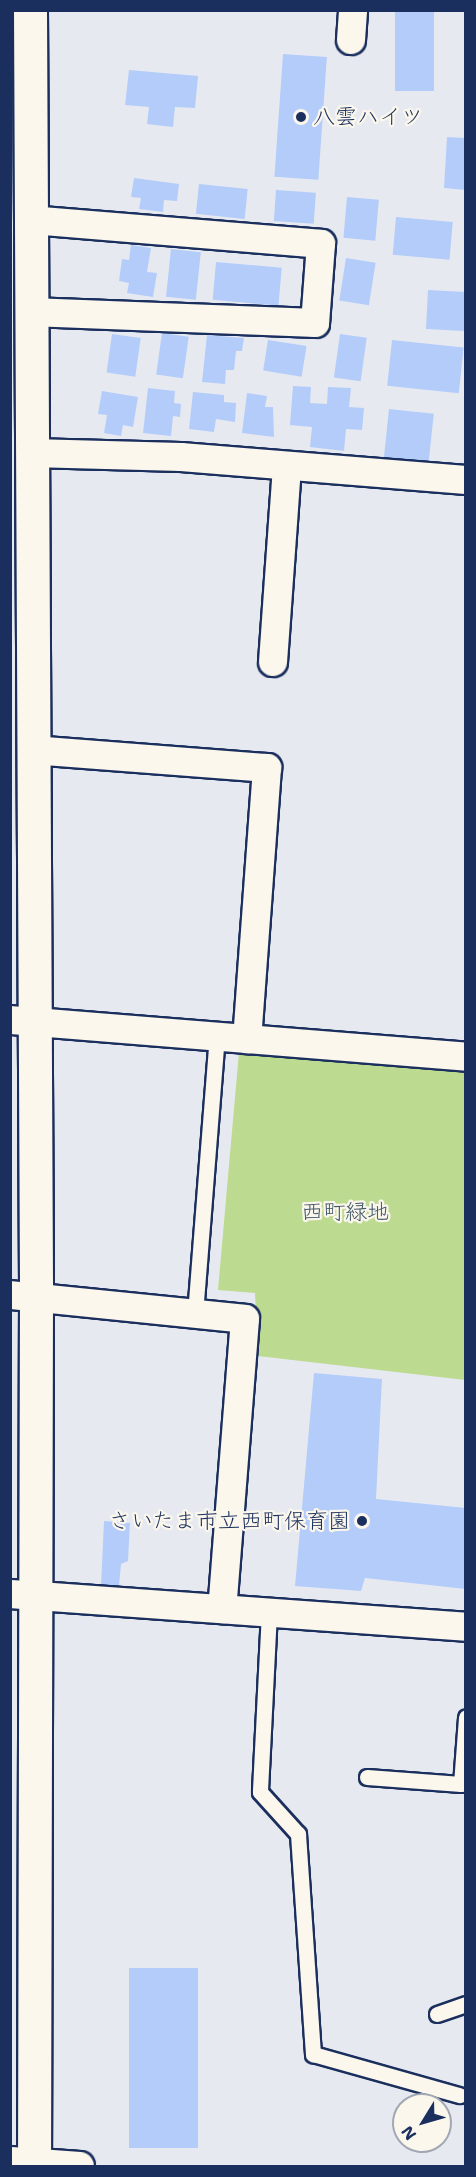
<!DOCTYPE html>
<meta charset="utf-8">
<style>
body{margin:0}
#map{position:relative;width:476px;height:2177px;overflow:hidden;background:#e6eaf0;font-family:"Shantell Sans","Klee One",sans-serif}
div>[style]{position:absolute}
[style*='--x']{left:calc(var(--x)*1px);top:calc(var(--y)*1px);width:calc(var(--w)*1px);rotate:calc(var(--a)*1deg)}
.green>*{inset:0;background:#bdda91}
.building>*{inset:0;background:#b4ccfa;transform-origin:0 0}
.roads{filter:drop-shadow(2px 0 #1b2f5e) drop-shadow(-2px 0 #1b2f5e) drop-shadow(0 2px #1b2f5e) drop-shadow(0 -2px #1b2f5e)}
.service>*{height:15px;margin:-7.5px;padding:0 7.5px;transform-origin:7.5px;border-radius:7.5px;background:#fbf7ec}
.minor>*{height:28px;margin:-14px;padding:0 14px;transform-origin:14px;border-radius:14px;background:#fbf7ec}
.tertiary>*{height:33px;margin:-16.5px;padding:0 16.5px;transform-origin:16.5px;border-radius:16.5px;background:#fbf7ec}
.dots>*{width:16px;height:16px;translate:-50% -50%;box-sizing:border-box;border:3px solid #fbf7ec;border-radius:50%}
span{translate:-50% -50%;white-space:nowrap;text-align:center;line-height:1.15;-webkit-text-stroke:4.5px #fbf7ec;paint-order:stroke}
.poi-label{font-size:22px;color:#1b2f5e}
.left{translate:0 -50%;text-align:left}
.right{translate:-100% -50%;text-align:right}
.park-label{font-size:22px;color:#445a6b}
.frame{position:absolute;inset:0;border:12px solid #1b2f5e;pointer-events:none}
.north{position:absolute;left:392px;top:2093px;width:60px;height:60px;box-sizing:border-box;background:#fbf7ec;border:2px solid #a1a7b3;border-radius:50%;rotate:233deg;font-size:16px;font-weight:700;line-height:24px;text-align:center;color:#1b2f5e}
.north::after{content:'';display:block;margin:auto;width:21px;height:27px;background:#1b2f5e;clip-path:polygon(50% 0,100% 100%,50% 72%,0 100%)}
</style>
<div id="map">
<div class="green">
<div style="clip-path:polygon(239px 1052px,465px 1072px,465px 1380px,258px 1356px,255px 1293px,218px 1290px)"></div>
</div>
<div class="building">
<div style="left:395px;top:10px;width:39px;height:81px"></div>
<div style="left:283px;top:54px;width:44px;height:123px;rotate:4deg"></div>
<div style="clip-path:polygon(129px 70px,198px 76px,195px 108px,175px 107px,173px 127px,147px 124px,149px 107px,125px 105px)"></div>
<div style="clip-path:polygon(447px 137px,466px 138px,466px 190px,444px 188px)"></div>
<div style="clip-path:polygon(134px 178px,179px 184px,177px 201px,164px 200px,163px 212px,139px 209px,141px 198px,131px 197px)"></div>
<div style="left:199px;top:184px;width:49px;height:30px;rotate:6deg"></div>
<div style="left:276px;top:190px;width:40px;height:31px;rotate:4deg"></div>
<div style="left:347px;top:197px;width:32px;height:41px;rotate:5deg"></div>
<div style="left:396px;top:217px;width:57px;height:38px;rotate:5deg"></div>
<div style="clip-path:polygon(131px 245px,151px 248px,147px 272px,157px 273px,153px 297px,127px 293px,129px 283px,119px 281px,122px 259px,129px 260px)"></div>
<div style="left:171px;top:249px;width:30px;height:48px;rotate:6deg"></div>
<div style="left:346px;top:258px;width:30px;height:43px;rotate:9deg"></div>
<div style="left:216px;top:262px;width:66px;height:38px;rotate:5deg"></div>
<div style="left:428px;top:290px;width:38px;height:39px;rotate:3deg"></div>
<div style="left:162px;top:333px;width:27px;height:42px;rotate:8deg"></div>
<div style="left:112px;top:334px;width:29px;height:39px;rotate:8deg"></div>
<div style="left:340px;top:334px;width:27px;height:44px;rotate:8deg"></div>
<div style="clip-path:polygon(207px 335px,244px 338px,242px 351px,236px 351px,234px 370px,226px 370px,225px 384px,202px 382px)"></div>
<div style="left:268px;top:340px;width:39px;height:31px;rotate:9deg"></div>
<div style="left:392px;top:340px;width:72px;height:46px;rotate:6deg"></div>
<div style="clip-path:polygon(293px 386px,311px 387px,310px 403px,327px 404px,328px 387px,351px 388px,349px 407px,364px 408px,362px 430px,346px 429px,344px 451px,310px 447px,312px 427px,290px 425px)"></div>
<div style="clip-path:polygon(148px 388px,175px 391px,174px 403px,181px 404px,180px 417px,173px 416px,171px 436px,143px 433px)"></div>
<div style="clip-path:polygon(102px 391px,138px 397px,133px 427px,123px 425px,121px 436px,104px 433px,107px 415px,98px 414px)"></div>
<div style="clip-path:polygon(193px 392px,224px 395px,224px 402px,236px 403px,235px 422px,216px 419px,214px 432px,189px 429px)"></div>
<div style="clip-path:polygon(247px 393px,267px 396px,265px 407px,273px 407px,274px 437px,242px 433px)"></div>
<div style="left:389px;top:409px;width:45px;height:51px;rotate:6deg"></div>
<div style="clip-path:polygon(314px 1373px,382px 1379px,376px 1499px,466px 1508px,466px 1589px,365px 1578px,361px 1591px,295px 1586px)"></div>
<div style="clip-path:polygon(104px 1521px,130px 1523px,128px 1561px,121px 1564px,119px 1586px,101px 1585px)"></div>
<div style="left:129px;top:1968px;width:69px;height:180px"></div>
</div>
<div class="roads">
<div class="service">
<div style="--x:195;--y:1314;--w:278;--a:-85.5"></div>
<div style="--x:269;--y:1612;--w:180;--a:92.9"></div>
<div style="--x:260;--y:1792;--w:57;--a:47.9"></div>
<div style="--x:298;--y:1834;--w:221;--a:86.1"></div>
<div style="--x:313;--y:2054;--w:152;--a:15.7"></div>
<div style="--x:367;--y:1777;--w:94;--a:4.3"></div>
<div style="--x:461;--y:1784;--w:67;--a:-85.7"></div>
<div style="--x:437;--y:2014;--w:31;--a:-19"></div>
</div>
<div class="minor">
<div style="--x:351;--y:40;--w:30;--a:-86"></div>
<div style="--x:31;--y:220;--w:291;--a:4.7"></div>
<div style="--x:321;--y:244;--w:79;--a:94.3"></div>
<div style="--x:315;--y:323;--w:284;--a:-177.8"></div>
<div style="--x:31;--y:453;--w:150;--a:1.5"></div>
<div style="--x:181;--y:457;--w:286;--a:4.6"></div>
<div style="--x:273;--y:662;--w:196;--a:-85.9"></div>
<div style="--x:33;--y:750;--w:235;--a:4.4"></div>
<div style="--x:267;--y:768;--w:272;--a:94.2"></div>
<div style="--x:10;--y:1020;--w:457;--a:4.6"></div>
<div style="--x:10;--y:1295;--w:236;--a:5.8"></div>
<div style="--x:245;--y:1319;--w:291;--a:94.5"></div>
<div style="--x:10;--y:1594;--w:457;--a:4.1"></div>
<div style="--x:10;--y:2161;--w:70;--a:4.1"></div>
</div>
<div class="tertiary">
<div style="--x:30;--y:10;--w:1286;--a:89.73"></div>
<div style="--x:36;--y:1296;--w:870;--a:90.13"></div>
</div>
</div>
<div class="dots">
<div style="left:301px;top:117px;background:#1b2f5e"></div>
<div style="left:362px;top:1521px;background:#1b2f5e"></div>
</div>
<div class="poi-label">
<span class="left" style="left:313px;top:117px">八雲ハイツ</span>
<span class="right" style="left:350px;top:1521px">さいたま市立西町保育園</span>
</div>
<div class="park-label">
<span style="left:345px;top:1212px">西町緑地</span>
</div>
<div class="frame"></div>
<div class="north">N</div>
</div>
